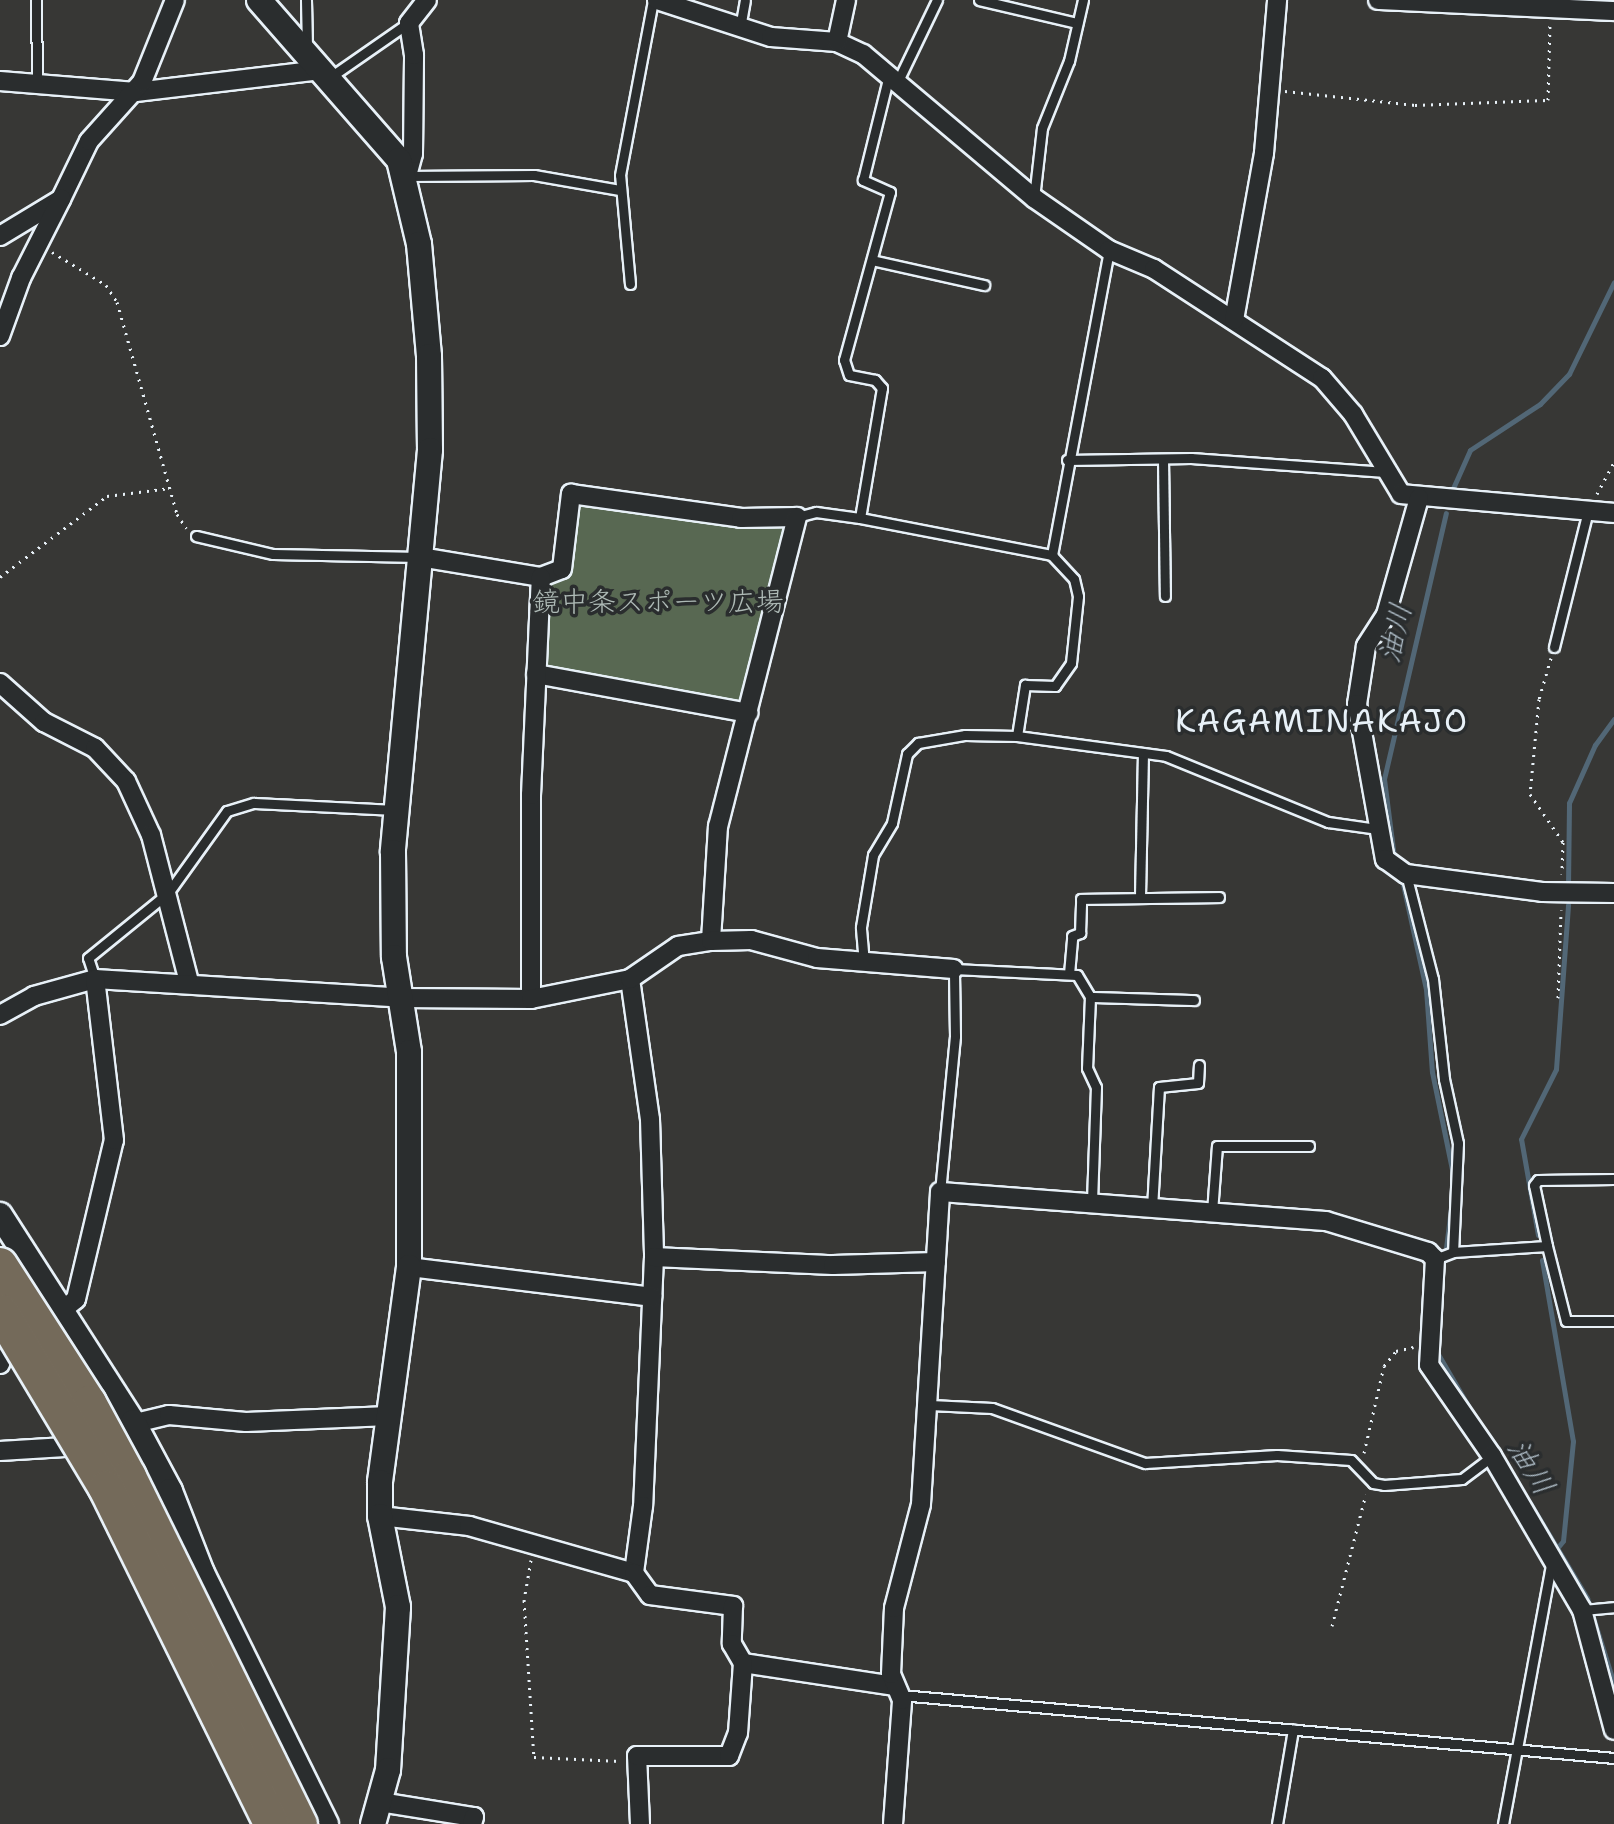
<!DOCTYPE html>
<meta charset="utf-8">
<style>
body{margin:0}
#map{position:relative;width:1614px;height:1824px;overflow:hidden;background:#373735;font-family:"Shantell Sans","Klee One",sans-serif}
div>[style]{position:absolute}
[style*='--x']{left:calc(var(--x)*1px);top:calc(var(--y)*1px);width:calc(var(--w)*1px);rotate:calc(var(--a)*1deg)}
.green>*{inset:0;background:#586852}
.stream>*{height:5px;margin:-2.5px;padding:0 2.5px;transform-origin:2.5px;border-radius:2.5px;background:#526776}
.path>*{height:3px;margin-top:-1.5px;transform-origin:0;background:repeating-linear-gradient(90deg,#e8f1f8 0 2px,transparent 0 8px)}
.roads{filter:drop-shadow(2px 0 #e8f1f8) drop-shadow(-2px 0 #e8f1f8) drop-shadow(0 2px #e8f1f8) drop-shadow(0 -2px #e8f1f8)}
.service>*{height:9px;margin:-4.5px;padding:0 4.5px;transform-origin:4.5px;border-radius:4.5px;background:#2a2d2e}
.minor>*{height:18px;margin:-9px;padding:0 9px;transform-origin:9px;border-radius:9px;background:#2a2d2e}
.tertiary>*{height:24px;margin:-12px;padding:0 12px;transform-origin:12px;border-radius:12px;background:#2a2d2e}
.bridges{filter:drop-shadow(2px 0 #e8f1f8) drop-shadow(-2px 0 #e8f1f8) drop-shadow(0 2px #e8f1f8) drop-shadow(0 -2px #e8f1f8)}
.motorway-bridge>*{height:34px;margin:-17px;padding:0 17px;transform-origin:17px;border-radius:17px;background:#746a5a}
span{translate:-50% -50%;white-space:nowrap;text-align:center;line-height:1.15;-webkit-text-stroke:7px #2a2d2e;paint-order:stroke}
.park-label{font-size:28px;color:#aebab6}
.water-label{font-size:30px;color:#acbac4;font-style:italic}
.quarter-label{font-size:32px;color:#e8f1f8;letter-spacing:2px}
</style>
<div id="map">
<div class="green">
<div style="clip-path:polygon(571px 494px,794px 527px,748px 713px,536px 674px,541px 577px,562px 569px)"></div>
</div>
<div class="stream">
<div style="--x:1450;--y:495;--w:49;--a:-66"></div>
<div style="--x:1470;--y:450;--w:84;--a:-33.3"></div>
<div style="--x:1540;--y:404;--w:42;--a:-46"></div>
<div style="--x:1569;--y:374;--w:102;--a:-63.9"></div>
<div style="--x:1394;--y:857;--w:79;--a:-97.3"></div>
<div style="--x:1384;--y:779;--w:273;--a:-76.9"></div>
<div style="--x:1402;--y:880;--w:112;--a:77.6"></div>
<div style="--x:1426;--y:989;--w:83;--a:85.9"></div>
<div style="--x:1432;--y:1072;--w:104;--a:78.4"></div>
<div style="--x:1568;--y:886;--w:83;--a:-89.3"></div>
<div style="--x:1569;--y:803;--w:64;--a:-65.9"></div>
<div style="--x:1595;--y:745;--w:32;--a:-54"></div>
<div style="--x:1538;--y:1235;--w:97;--a:-100"></div>
<div style="--x:1521;--y:1139;--w:78;--a:-63.4"></div>
<div style="--x:1556;--y:1069;--w:165;--a:-85.8"></div>
<div style="--x:1446;--y:1248;--w:40;--a:-82.9"></div>
<div style="--x:1542;--y:1260;--w:184;--a:80.3"></div>
<div style="--x:1573;--y:1441;--w:100;--a:95.7"></div>
<div style="--x:1563;--y:1541;--w:8;--a:130"></div>
<div style="--x:1438;--y:1354;--w:61;--a:59.7"></div>
<div style="--x:1530;--y:1503;--w:111;--a:59"></div>
<div style="--x:1587;--y:1598;--w:90;--a:72.6"></div>
</div>
<div class="path">
<div style="--x:1285;--y:91;--w:131;--a:6.1"></div>
<div style="--x:1415;--y:105;--w:133;--a:-2.2"></div>
<div style="--x:1548;--y:100;--w:76;--a:-88.5"></div>
<div style="--x:52;--y:252;--w:63;--a:31.4"></div>
<div style="--x:106;--y:285;--w:20;--a:57"></div>
<div style="--x:117;--y:302;--w:220;--a:74.2"></div>
<div style="--x:177;--y:514;--w:17;--a:57"></div>
<div style="--x:1597;--y:494;--w:36;--a:-62"></div>
<div style="--x:0;--y:577;--w:134;--a:-37.1"></div>
<div style="--x:107;--y:496;--w:64;--a:-7.2"></div>
<div style="--x:1551;--y:658;--w:43;--a:106.3"></div>
<div style="--x:1539;--y:699;--w:95;--a:95.4"></div>
<div style="--x:1530;--y:794;--w:58;--a:55.5"></div>
<div style="--x:1563;--y:842;--w:32;--a:92"></div>
<div style="--x:1558;--y:998;--w:88;--a:-88"></div>
<div style="--x:1364;--y:1453;--w:89;--a:-77.1"></div>
<div style="--x:1384;--y:1366;--w:19;--a:-51"></div>
<div style="--x:1396;--y:1351;--w:18;--a:-13"></div>
<div style="--x:531;--y:1560;--w:41;--a:99.9"></div>
<div style="--x:524;--y:1600;--w:157;--a:86.4"></div>
<div style="--x:534;--y:1757;--w:86;--a:2.7"></div>
<div style="--x:1332;--y:1626;--w:136;--a:-75.6"></div>
</div>
<div class="roads">
<div class="service">
<div style="--x:36;--y:0;--w:85;--a:89.3"></div>
<div style="--x:306;--y:0;--w:47;--a:88.8"></div>
<div style="--x:979;--y:0;--w:101;--a:13.2"></div>
<div style="--x:740;--y:28;--w:28;--a:-80"></div>
<div style="--x:329;--y:78;--w:96;--a:-34.8"></div>
<div style="--x:897;--y:83;--w:92;--a:-64.3"></div>
<div style="--x:407;--y:176;--w:127;--a:-0.5"></div>
<div style="--x:534;--y:175;--w:87;--a:9.9"></div>
<div style="--x:1034;--y:198;--w:70;--a:-83.5"></div>
<div style="--x:1042;--y:128;--w:72;--a:-68.1"></div>
<div style="--x:1069;--y:61;--w:63;--a:-77.1"></div>
<div style="--x:872;--y:260;--w:115;--a:12.6"></div>
<div style="--x:630;--y:284;--w:109;--a:-95.2"></div>
<div style="--x:620;--y:175;--w:178;--a:-79.3"></div>
<div style="--x:1163;--y:459;--w:137;--a:89.2"></div>
<div style="--x:1067;--y:460;--w:124;--a:-0.9"></div>
<div style="--x:1191;--y:458;--w:195;--a:4.1"></div>
<div style="--x:797;--y:517;--w:20;--a:-15"></div>
<div style="--x:816;--y:512;--w:44;--a:7.8"></div>
<div style="--x:860;--y:518;--w:196;--a:10.9"></div>
<div style="--x:1052;--y:555;--w:310;--a:-79.4"></div>
<div style="--x:860;--y:518;--w:132;--a:-80.4"></div>
<div style="--x:882;--y:388;--w:11;--a:-131"></div>
<div style="--x:875;--y:380;--w:26;--a:-169"></div>
<div style="--x:849;--y:375;--w:16;--a:-108"></div>
<div style="--x:844;--y:360;--w:174;--a:-74.7"></div>
<div style="--x:890;--y:192;--w:30;--a:-156"></div>
<div style="--x:863;--y:180;--w:108;--a:-76.1"></div>
<div style="--x:196;--y:536;--w:79;--a:13.2"></div>
<div style="--x:273;--y:554;--w:146;--a:1.2"></div>
<div style="--x:1554;--y:647;--w:140;--a:-76"></div>
<div style="--x:1017;--y:736;--w:52;--a:-81.1"></div>
<div style="--x:1025;--y:685;--w:30;--a:2"></div>
<div style="--x:1055;--y:686;--w:28;--a:-55"></div>
<div style="--x:1071;--y:663;--w:67;--a:-84"></div>
<div style="--x:1078;--y:596;--w:17;--a:-103"></div>
<div style="--x:1074;--y:579;--w:33;--a:-133"></div>
<div style="--x:1406;--y:874;--w:108;--a:75.6"></div>
<div style="--x:1433;--y:979;--w:101;--a:83.7"></div>
<div style="--x:1444;--y:1079;--w:66;--a:77.7"></div>
<div style="--x:1458;--y:1143;--w:109;--a:92.6"></div>
<div style="--x:1140;--y:896;--w:143;--a:-88.8"></div>
<div style="--x:864;--y:963;--w:36;--a:-95"></div>
<div style="--x:861;--y:927;--w:73;--a:-80.5"></div>
<div style="--x:873;--y:855;--w:37;--a:-59"></div>
<div style="--x:892;--y:823;--w:71;--a:-77.7"></div>
<div style="--x:907;--y:754;--w:16;--a:-45"></div>
<div style="--x:918;--y:743;--w:48;--a:-9.7"></div>
<div style="--x:965;--y:735;--w:52;--a:1.1"></div>
<div style="--x:1017;--y:736;--w:150;--a:7.6"></div>
<div style="--x:1166;--y:756;--w:175;--a:22.2"></div>
<div style="--x:1328;--y:822;--w:49;--a:8.1"></div>
<div style="--x:1069;--y:974;--w:38;--a:-85"></div>
<div style="--x:1072;--y:936;--w:9;--a:-21"></div>
<div style="--x:1080;--y:933;--w:34;--a:-88"></div>
<div style="--x:1081;--y:899;--w:138;--a:-0.8"></div>
<div style="--x:95;--y:979;--w:22;--a:-108"></div>
<div style="--x:88;--y:958;--w:103;--a:-39.1"></div>
<div style="--x:168;--y:893;--w:101;--a:-54.3"></div>
<div style="--x:227;--y:811;--w:28;--a:-17"></div>
<div style="--x:254;--y:803;--w:142;--a:2.8"></div>
<div style="--x:1090;--y:997;--w:104;--a:1.7"></div>
<div style="--x:940;--y:1192;--w:157;--a:-84.5"></div>
<div style="--x:955;--y:1036;--w:67;--a:-90.9"></div>
<div style="--x:954;--y:969;--w:123;--a:2.8"></div>
<div style="--x:1077;--y:975;--w:26;--a:59"></div>
<div style="--x:1090;--y:997;--w:71;--a:92.4"></div>
<div style="--x:1087;--y:1068;--w:21;--a:65"></div>
<div style="--x:1096;--y:1087;--w:117;--a:92"></div>
<div style="--x:1152;--y:1208;--w:121;--a:-86.7"></div>
<div style="--x:1159;--y:1087;--w:39;--a:-6"></div>
<div style="--x:1198;--y:1083;--w:18;--a:-87"></div>
<div style="--x:1212;--y:1212;--w:66;--a:-85.7"></div>
<div style="--x:1217;--y:1146;--w:92;--a:0"></div>
<div style="--x:1547;--y:1246;--w:62;--a:-102"></div>
<div style="--x:1534;--y:1185;--w:6;--a:-51"></div>
<div style="--x:1538;--y:1180;--w:76;--a:-0.8"></div>
<div style="--x:1435;--y:1259;--w:19;--a:-21"></div>
<div style="--x:1453;--y:1252;--w:94;--a:-3.7"></div>
<div style="--x:1547;--y:1246;--w:77;--a:75.8"></div>
<div style="--x:1566;--y:1321;--w:48;--a:0"></div>
<div style="--x:930;--y:1405;--w:62;--a:2.8"></div>
<div style="--x:992;--y:1408;--w:163;--a:19.8"></div>
<div style="--x:1145;--y:1463;--w:132;--a:-3.5"></div>
<div style="--x:1277;--y:1455;--w:74;--a:3.9"></div>
<div style="--x:1351;--y:1460;--w:32;--a:46"></div>
<div style="--x:1373;--y:1483;--w:11;--a:10"></div>
<div style="--x:1384;--y:1485;--w:78;--a:-4.4"></div>
<div style="--x:1462;--y:1479;--w:38;--a:-37"></div>
<div style="--x:1582;--y:1610;--w:32;--a:-5"></div>
<div style="--x:900;--y:1695;--w:717;--a:5.04"></div>
<div style="--x:1277;--y:1824;--w:96;--a:-80.4"></div>
<div style="--x:1503;--y:1824;--w:269;--a:-79.5"></div>
</div>
<div class="minor">
<div style="--x:657;--y:0;--w:120;--a:18"></div>
<div style="--x:771;--y:37;--w:66;--a:4.3"></div>
<div style="--x:837;--y:42;--w:29;--a:25"></div>
<div style="--x:863;--y:54;--w:224;--a:40.1"></div>
<div style="--x:1034;--y:198;--w:91;--a:34.7"></div>
<div style="--x:1109;--y:250;--w:49;--a:22.9"></div>
<div style="--x:1154;--y:269;--w:200;--a:33"></div>
<div style="--x:1322;--y:378;--w:48;--a:49.3"></div>
<div style="--x:1353;--y:414;--w:93;--a:59"></div>
<div style="--x:1401;--y:494;--w:214;--a:5.1"></div>
<div style="--x:1378;--y:0;--w:236;--a:2.7"></div>
<div style="--x:837;--y:42;--w:43;--a:-77.9"></div>
<div style="--x:0;--y:81;--w:136;--a:4.6"></div>
<div style="--x:136;--y:92;--w:186;--a:-6.8"></div>
<div style="--x:407;--y:176;--w:23;--a:-75"></div>
<div style="--x:413;--y:154;--w:99;--a:-89.4"></div>
<div style="--x:414;--y:55;--w:32;--a:-99"></div>
<div style="--x:409;--y:23;--w:29;--a:-52"></div>
<div style="--x:0;--y:236;--w:71;--a:-31.2"></div>
<div style="--x:61;--y:199;--w:64;--a:-64.2"></div>
<div style="--x:89;--y:141;--w:79;--a:-48.1"></div>
<div style="--x:142;--y:82;--w:88;--a:-68.1"></div>
<div style="--x:1234;--y:320;--w:170;--a:-79.8"></div>
<div style="--x:1264;--y:153;--w:154;--a:-85.1"></div>
<div style="--x:0;--y:336;--w:62;--a:-70.1"></div>
<div style="--x:21;--y:278;--w:89;--a:-63.1"></div>
<div style="--x:1419;--y:498;--w:122;--a:105.8"></div>
<div style="--x:1386;--y:615;--w:37;--a:123"></div>
<div style="--x:1366;--y:646;--w:59;--a:98.8"></div>
<div style="--x:1357;--y:704;--w:158;--a:79.8"></div>
<div style="--x:1385;--y:859;--w:26;--a:36"></div>
<div style="--x:1406;--y:874;--w:137;--a:7.5"></div>
<div style="--x:1542;--y:892;--w:72;--a:0.8"></div>
<div style="--x:420;--y:557;--w:123;--a:9.4"></div>
<div style="--x:541;--y:577;--w:22;--a:-21"></div>
<div style="--x:562;--y:569;--w:76;--a:-83.2"></div>
<div style="--x:571;--y:494;--w:172;--a:8"></div>
<div style="--x:741;--y:518;--w:56;--a:-1"></div>
<div style="--x:797;--y:517;--w:319;--a:104.3"></div>
<div style="--x:718;--y:826;--w:115;--a:93.5"></div>
<div style="--x:536;--y:674;--w:216;--a:10.4"></div>
<div style="--x:0;--y:683;--w:59;--a:41.6"></div>
<div style="--x:44;--y:722;--w:57;--a:27"></div>
<div style="--x:95;--y:748;--w:45;--a:46.8"></div>
<div style="--x:126;--y:781;--w:60;--a:65.2"></div>
<div style="--x:151;--y:835;--w:152;--a:75.5"></div>
<div style="--x:630;--y:979;--w:141;--a:81.9"></div>
<div style="--x:650;--y:1119;--w:138;--a:88.3"></div>
<div style="--x:654;--y:1257;--w:249;--a:92.5"></div>
<div style="--x:643;--y:1506;--w:68;--a:97.7"></div>
<div style="--x:531;--y:999;--w:204;--a:-90"></div>
<div style="--x:531;--y:795;--w:218;--a:-87.4"></div>
<div style="--x:0;--y:1015;--w:39;--a:-29"></div>
<div style="--x:34;--y:996;--w:63;--a:-15.6"></div>
<div style="--x:95;--y:979;--w:308;--a:3.5"></div>
<div style="--x:402;--y:998;--w:129;--a:0.4"></div>
<div style="--x:531;--y:999;--w:101;--a:-11.4"></div>
<div style="--x:630;--y:979;--w:58;--a:-34.5"></div>
<div style="--x:678;--y:946;--w:33;--a:-9"></div>
<div style="--x:711;--y:941;--w:40;--a:-1.4"></div>
<div style="--x:751;--y:940;--w:68;--a:15.3"></div>
<div style="--x:817;--y:958;--w:137;--a:4.6"></div>
<div style="--x:654;--y:1257;--w:179;--a:2.6"></div>
<div style="--x:833;--y:1265;--w:103;--a:-1.7"></div>
<div style="--x:409;--y:1267;--w:245;--a:7"></div>
<div style="--x:54;--y:1317;--w:28;--a:-39"></div>
<div style="--x:76;--y:1299;--w:163;--a:-76.6"></div>
<div style="--x:114;--y:1140;--w:162;--a:-96.7"></div>
<div style="--x:0;--y:1364;--w:16;--a:-72"></div>
<div style="--x:5;--y:1349;--w:21;--a:-45"></div>
<div style="--x:123;--y:1426;--w:47;--a:-13.4"></div>
<div style="--x:169;--y:1415;--w:77;--a:5.2"></div>
<div style="--x:246;--y:1422;--w:143;--a:-2.4"></div>
<div style="--x:0;--y:1451;--w:65;--a:-3.5"></div>
<div style="--x:65;--y:1447;--w:20;--a:-20"></div>
<div style="--x:380;--y:1516;--w:90;--a:6.4"></div>
<div style="--x:469;--y:1526;--w:172;--a:15.9"></div>
<div style="--x:634;--y:1573;--w:27;--a:54"></div>
<div style="--x:650;--y:1595;--w:84;--a:7.5"></div>
<div style="--x:733;--y:1606;--w:38;--a:92"></div>
<div style="--x:732;--y:1644;--w:22;--a:60"></div>
<div style="--x:743;--y:1663;--w:154;--a:8.6"></div>
<div style="--x:380;--y:1802;--w:95;--a:9.1"></div>
<div style="--x:474;--y:1817;--w:7;--a:106"></div>
<div style="--x:640;--y:1824;--w:68;--a:-92.5"></div>
<div style="--x:637;--y:1756;--w:92;--a:0"></div>
<div style="--x:729;--y:1756;--w:25;--a:-69"></div>
<div style="--x:738;--y:1733;--w:70;--a:-85.9"></div>
<div style="--x:893;--y:1824;--w:124;--a:-85.8"></div>
<div style="--x:902;--y:1700;--w:28;--a:-113"></div>
<div style="--x:891;--y:1674;--w:66;--a:-87.4"></div>
<div style="--x:894;--y:1608;--w:107;--a:-75.4"></div>
<div style="--x:921;--y:1504;--w:313;--a:-86.5"></div>
<div style="--x:940;--y:1192;--w:387;--a:4.3"></div>
<div style="--x:1326;--y:1221;--w:107;--a:16.9"></div>
<div style="--x:1428;--y:1252;--w:10;--a:45"></div>
<div style="--x:1435;--y:1259;--w:106;--a:93.2"></div>
<div style="--x:1429;--y:1365;--w:111;--a:55.3"></div>
<div style="--x:1492;--y:1456;--w:178;--a:59.7"></div>
<div style="--x:1582;--y:1610;--w:124;--a:75.1"></div>
</div>
<div class="tertiary">
<div style="--x:259;--y:0;--w:213;--a:48.8"></div>
<div style="--x:399;--y:160;--w:86;--a:76.6"></div>
<div style="--x:419;--y:244;--w:112;--a:84.9"></div>
<div style="--x:429;--y:356;--w:94;--a:89.4"></div>
<div style="--x:430;--y:450;--w:404;--a:95.3"></div>
<div style="--x:393;--y:852;--w:105;--a:89.5"></div>
<div style="--x:394;--y:957;--w:96;--a:81"></div>
<div style="--x:409;--y:1052;--w:215;--a:90"></div>
<div style="--x:409;--y:1267;--w:217;--a:97.7"></div>
<div style="--x:380;--y:1482;--w:34;--a:90"></div>
<div style="--x:380;--y:1516;--w:93;--a:78.8"></div>
<div style="--x:398;--y:1607;--w:163;--a:93.5"></div>
<div style="--x:388;--y:1770;--w:56;--a:105.5"></div>
<div style="--x:0;--y:1215;--w:246;--a:57.3"></div>
<div style="--x:133;--y:1422;--w:78;--a:61.8"></div>
<div style="--x:170;--y:1491;--w:88;--a:68.7"></div>
<div style="--x:202;--y:1573;--w:280;--a:63.7"></div>
</div>
</div>
<div class="bridges">
<div class="motorway-bridge">
<div style="--x:0;--y:1265;--w:164;--a:57.2"></div>
<div style="--x:89;--y:1403;--w:84;--a:61.6"></div>
<div style="--x:129;--y:1477;--w:387;--a:63.8"></div>
<div style="--x:0;--y:1311;--w:206;--a:59.1"></div>
<div style="--x:106;--y:1488;--w:374;--a:63.8"></div>
</div>
</div>
<div class="park-label">
<span style="left:658px;top:601px">鏡中条スポーツ広場</span>
</div>
<div class="water-label">
<span style="left:1395px;top:633px;rotate:-77deg">油川</span>
<span style="left:1531px;top:1467px;rotate:58deg">油川</span>
</div>
<div class="quarter-label">
<span style="left:1322px;top:721px">KAGAMINAKAJO</span>
</div>
</div>
